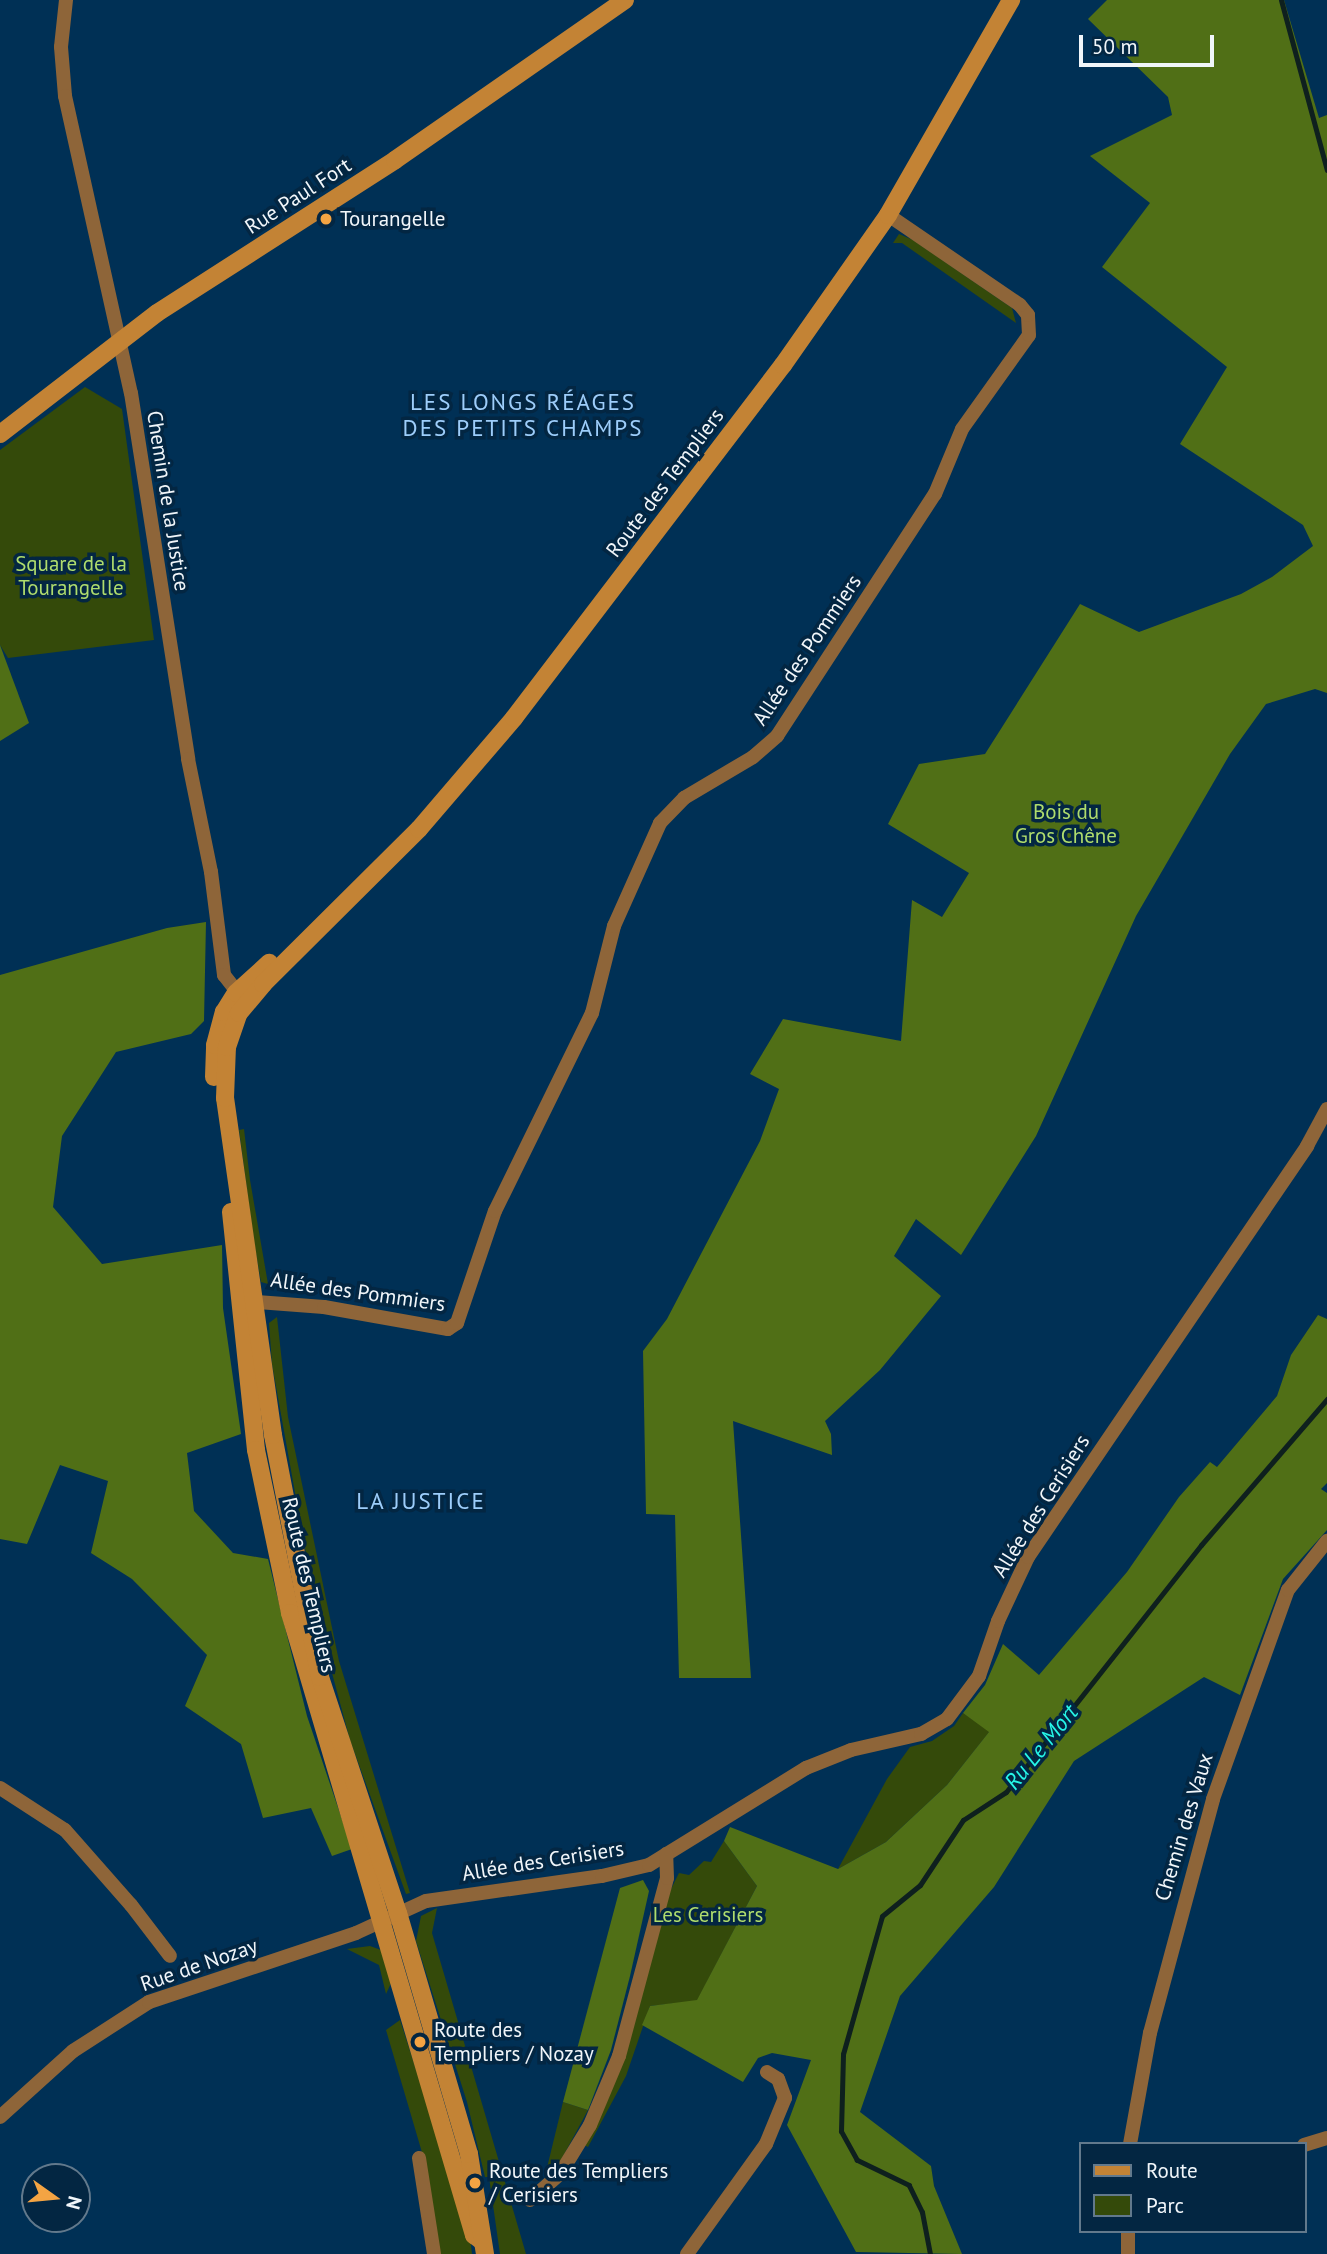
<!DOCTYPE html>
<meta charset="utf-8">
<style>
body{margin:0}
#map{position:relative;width:1327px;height:2254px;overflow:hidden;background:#003055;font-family:"PT Sans",sans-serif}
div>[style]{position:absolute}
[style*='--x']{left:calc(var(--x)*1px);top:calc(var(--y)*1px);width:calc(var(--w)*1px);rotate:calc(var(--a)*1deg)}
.green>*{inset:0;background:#344a0a}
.forest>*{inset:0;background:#506f16}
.stream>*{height:5px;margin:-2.5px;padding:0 2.5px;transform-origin:2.5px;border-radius:2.5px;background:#0e201e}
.street>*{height:14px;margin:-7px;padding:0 7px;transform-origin:7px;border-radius:7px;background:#8e6539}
.secondary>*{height:18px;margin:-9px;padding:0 9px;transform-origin:9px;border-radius:9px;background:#c38335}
.dots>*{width:19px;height:19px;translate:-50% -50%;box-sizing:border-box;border:4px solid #032642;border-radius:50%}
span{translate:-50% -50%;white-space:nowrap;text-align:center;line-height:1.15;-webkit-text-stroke:7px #032642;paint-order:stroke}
.street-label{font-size:21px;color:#f1f6fa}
.poi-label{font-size:21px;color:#f1f6fa}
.left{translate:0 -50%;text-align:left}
.park-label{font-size:21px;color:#afdc6d}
.neighbourhood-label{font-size:23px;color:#9dcdfa;letter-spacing:2px}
.water-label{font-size:23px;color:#26f6e8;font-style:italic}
.legend{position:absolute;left:1079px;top:2142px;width:228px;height:91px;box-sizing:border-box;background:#032642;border:2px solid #62798c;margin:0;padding:9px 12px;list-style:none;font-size:21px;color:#f1f6fa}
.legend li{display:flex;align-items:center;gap:14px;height:35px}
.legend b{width:35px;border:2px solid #62798c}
.north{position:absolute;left:21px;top:2163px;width:70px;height:70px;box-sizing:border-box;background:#032642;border:2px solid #62798c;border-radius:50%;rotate:105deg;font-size:19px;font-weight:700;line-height:28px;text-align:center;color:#f1f6fa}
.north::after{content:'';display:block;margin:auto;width:24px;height:32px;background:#f4a443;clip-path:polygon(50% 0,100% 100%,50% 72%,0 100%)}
.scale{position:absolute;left:1079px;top:35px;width:135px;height:32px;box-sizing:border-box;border:4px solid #f1f6fa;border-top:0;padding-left:9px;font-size:21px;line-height:24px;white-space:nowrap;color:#f1f6fa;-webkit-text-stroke:5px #032642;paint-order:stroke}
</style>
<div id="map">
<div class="green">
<div style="clip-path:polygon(899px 234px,913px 240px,1012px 308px,1016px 323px,902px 243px,893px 243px)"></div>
<div style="clip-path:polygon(85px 387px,122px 409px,154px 640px,8px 658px,0 645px,0 450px)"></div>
<div style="clip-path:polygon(244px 1129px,250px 1180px,268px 1284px,261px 1282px,254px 1242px,239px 1130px)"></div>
<div style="clip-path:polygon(277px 1317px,288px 1417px,339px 1661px,410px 1893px,406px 1894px,350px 1740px,318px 1621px,272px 1364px,269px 1323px)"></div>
<div style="clip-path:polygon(963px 1713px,990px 1731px,947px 1785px,886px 1842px,838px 1869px,887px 1779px,910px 1747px,932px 1741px,954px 1726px)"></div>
<div style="clip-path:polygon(724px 1841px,757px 1886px,697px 2001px,650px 2006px,626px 2076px,588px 2147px,584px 2145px,669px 1893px,679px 1873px,689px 1875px,704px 1861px,711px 1862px)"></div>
<div style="clip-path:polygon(437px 1908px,432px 1933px,526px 2254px,500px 2254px,489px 2177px,485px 2177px,467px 2102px,416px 1941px,421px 1916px)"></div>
<div style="clip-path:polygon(370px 1946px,381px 1950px,392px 1981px,386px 1994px,379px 1965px,347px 1949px)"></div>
<div style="clip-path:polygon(400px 2020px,470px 2237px,472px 2254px,439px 2254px,426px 2166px,386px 2030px)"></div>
<div style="clip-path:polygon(563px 2102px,588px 2110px,554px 2173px,545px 2176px)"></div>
</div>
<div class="forest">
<div style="clip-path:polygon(1107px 0,1284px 0,1319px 118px,1327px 115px,1327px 693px,1315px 689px,1266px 704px,1230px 754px,1136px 916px,1036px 1136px,961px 1255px,916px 1219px,894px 1256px,941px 1296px,880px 1370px,825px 1421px,831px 1434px,832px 1455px,733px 1421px,751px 1678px,679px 1678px,675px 1515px,646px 1514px,643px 1351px,667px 1319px,760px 1141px,779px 1089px,750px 1074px,783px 1019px,901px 1041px,912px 900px,942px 917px,969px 873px,888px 824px,919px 764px,985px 754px,1080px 604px,1139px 632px,1241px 594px,1272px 577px,1313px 546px,1303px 525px,1180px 444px,1227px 367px,1102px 267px,1150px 203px,1090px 156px,1172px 115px,1168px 97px,1088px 19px)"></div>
<div style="clip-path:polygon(0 645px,29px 723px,0 741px)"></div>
<div style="clip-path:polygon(206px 922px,204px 1021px,191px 1034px,116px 1052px,62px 1136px,53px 1207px,102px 1264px,222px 1245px,223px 1308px,241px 1434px,187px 1453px,194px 1511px,233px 1553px,268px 1559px,307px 1716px,352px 1849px,332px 1856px,311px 1808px,263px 1818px,241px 1744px,185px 1706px,207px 1655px,132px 1579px,91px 1553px,108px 1481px,60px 1465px,27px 1544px,0 1539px,0 975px,167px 928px)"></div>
<div style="clip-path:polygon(1318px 1315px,1327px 1319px,1327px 1483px,1321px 1489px,1327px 1493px,1327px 1530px,1283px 1579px,1240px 1695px,1204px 1677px,1074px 1761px,994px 1887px,900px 1996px,860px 2112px,931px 2166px,934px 2186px,962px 2254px,856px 2252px,787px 2125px,811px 2060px,772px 2053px,758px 2058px,743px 2082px,642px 2025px,650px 2006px,697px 2000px,757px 1886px,724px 1841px,730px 1827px,838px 1869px,886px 1842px,947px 1785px,989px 1732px,963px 1713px,985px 1685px,1003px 1644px,1039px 1675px,1127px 1572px,1179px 1497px,1210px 1462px,1217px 1467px,1277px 1396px,1291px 1355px)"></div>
<div style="clip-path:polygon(643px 1880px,649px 1891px,630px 1976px,611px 2050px,588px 2110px,563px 2102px,620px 1888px)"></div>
</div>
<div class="stream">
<div style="--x:1281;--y:0;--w:176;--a:74.9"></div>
<div style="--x:930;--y:2254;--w:43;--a:-100.8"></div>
<div style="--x:922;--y:2212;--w:30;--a:-116"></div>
<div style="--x:909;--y:2185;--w:58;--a:-154.3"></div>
<div style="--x:857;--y:2160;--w:33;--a:-119"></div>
<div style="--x:841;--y:2131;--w:77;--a:-88.5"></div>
<div style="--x:843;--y:2054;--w:143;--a:-74.2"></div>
<div style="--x:882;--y:1916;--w:49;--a:-39.2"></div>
<div style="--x:920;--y:1885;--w:78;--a:-56.5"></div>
<div style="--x:963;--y:1820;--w:51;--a:-33.1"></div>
<div style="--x:1006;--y:1792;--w:315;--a:-51.7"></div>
<div style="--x:1201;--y:1545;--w:193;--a:-49.2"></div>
</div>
<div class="street">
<div style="--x:66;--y:0;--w:47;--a:96.1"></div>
<div style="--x:61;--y:47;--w:49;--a:85.3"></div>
<div style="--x:65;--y:96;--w:304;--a:77.5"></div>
<div style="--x:131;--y:393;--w:370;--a:81.1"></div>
<div style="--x:188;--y:759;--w:115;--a:78.5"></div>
<div style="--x:211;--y:872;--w:104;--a:82.8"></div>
<div style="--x:224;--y:975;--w:29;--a:52"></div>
<div style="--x:245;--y:1301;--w:79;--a:4.3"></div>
<div style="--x:324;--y:1307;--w:126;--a:10.1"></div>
<div style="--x:448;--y:1329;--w:11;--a:-34"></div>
<div style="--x:457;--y:1323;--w:118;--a:-71.3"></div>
<div style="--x:495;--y:1211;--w:220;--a:-63.9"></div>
<div style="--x:592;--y:1013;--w:90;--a:-75.8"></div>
<div style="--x:614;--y:926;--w:113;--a:-65.9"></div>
<div style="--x:660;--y:823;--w:35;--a:-46"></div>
<div style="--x:684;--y:798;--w:80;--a:-30.7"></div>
<div style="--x:753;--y:757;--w:32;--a:-41"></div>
<div style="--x:777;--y:736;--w:289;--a:-56.9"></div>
<div style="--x:935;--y:494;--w:70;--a:-67.4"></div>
<div style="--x:962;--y:429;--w:115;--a:-54.5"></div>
<div style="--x:1029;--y:335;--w:20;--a:-93"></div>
<div style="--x:1028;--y:315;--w:13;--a:-129"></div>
<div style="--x:1020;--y:305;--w:160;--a:-145.7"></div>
<div style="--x:0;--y:1788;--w:77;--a:32.9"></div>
<div style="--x:65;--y:1830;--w:100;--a:48.7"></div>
<div style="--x:131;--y:1905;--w:64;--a:52.6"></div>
<div style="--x:0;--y:2117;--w:98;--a:-42.1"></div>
<div style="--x:73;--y:2051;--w:90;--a:-32.8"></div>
<div style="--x:149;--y:2002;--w:218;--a:-18.4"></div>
<div style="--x:356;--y:1933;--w:77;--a:-24.6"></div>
<div style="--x:426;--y:1901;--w:178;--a:-8.1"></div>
<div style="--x:602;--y:1876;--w:48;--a:-13.2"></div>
<div style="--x:649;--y:1865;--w:185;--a:-31.7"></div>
<div style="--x:806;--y:1768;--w:48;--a:-21.8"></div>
<div style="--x:851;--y:1750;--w:72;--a:-12.9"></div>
<div style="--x:921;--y:1734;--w:30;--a:-30"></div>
<div style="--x:947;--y:1719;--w:54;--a:-53.3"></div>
<div style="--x:979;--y:1676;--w:58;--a:-70.9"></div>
<div style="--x:998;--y:1621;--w:71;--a:-64.9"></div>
<div style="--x:1028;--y:1557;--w:497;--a:-55.8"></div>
<div style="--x:1307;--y:1146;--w:42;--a:-61.6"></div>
<div style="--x:1130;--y:2144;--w:113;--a:-79.8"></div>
<div style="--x:1150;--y:2033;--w:242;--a:-74.9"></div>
<div style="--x:1213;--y:1799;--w:222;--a:-70.3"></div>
<div style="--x:1288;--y:1590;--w:63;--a:-51.5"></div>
<div style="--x:1304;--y:2145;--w:24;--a:-17"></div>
<div style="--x:419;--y:2158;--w:97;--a:81.1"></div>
<div style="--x:530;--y:2200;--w:40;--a:-41"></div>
<div style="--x:560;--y:2174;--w:57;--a:-58.5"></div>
<div style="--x:590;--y:2125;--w:75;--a:-67.2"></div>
<div style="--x:619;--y:2056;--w:184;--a:-74.9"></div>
<div style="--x:667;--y:1878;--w:24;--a:-92"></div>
<div style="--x:1128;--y:2231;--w:23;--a:90"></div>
<div style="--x:687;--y:2254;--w:135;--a:-54.3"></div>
<div style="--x:766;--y:2144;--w:50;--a:-67.6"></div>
<div style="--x:785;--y:2098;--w:20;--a:-110"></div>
<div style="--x:778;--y:2079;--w:13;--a:-148"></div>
</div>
<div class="secondary">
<div style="--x:0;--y:434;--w:198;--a:-37.6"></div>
<div style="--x:157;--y:313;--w:283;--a:-32.7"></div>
<div style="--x:395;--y:160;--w:280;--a:-34.8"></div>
<div style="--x:214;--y:1077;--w:32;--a:-88"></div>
<div style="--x:215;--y:1045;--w:34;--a:-75"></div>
<div style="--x:224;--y:1012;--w:22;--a:-58"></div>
<div style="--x:236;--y:993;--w:45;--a:-42.3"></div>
<div style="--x:231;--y:1212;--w:239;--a:84"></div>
<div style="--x:256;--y:1450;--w:167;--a:78.2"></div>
<div style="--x:290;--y:1613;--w:649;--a:73.52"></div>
<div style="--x:474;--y:2235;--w:10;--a:37"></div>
<div style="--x:485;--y:2254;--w:101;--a:-99.1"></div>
<div style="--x:469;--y:2154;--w:251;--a:-106.4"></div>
<div style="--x:398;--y:1913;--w:249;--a:-108.3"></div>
<div style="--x:320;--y:1677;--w:247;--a:-101"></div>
<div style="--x:273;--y:1435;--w:340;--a:-98.1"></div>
<div style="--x:225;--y:1098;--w:51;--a:-87.8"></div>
<div style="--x:227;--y:1047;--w:36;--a:-71"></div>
<div style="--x:239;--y:1013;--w:38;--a:-50"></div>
<div style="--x:263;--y:984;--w:220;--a:-44.8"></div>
<div style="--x:419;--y:829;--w:146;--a:-49.4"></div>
<div style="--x:514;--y:718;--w:444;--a:-52.7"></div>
<div style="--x:783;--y:365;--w:183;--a:-55"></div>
<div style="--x:888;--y:215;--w:248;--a:-60.2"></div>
</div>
<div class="dots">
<div style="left:326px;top:219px;background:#f4a443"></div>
<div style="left:420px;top:2042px;background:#f4a443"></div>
<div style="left:475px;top:2183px;background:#f4a443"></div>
</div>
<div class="street-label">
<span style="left:298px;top:196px;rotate:-33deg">Rue Paul Fort</span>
<span style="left:665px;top:483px;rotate:-53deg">Route des Templiers</span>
<span style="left:168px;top:501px;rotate:81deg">Chemin de la Justice</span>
<span style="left:807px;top:650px;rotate:-56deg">Allée des Pommiers</span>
<span style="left:358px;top:1292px;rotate:8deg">Allée des Pommiers</span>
<span style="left:1041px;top:1506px;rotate:-58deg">Allée des Cerisiers</span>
<span style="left:309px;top:1585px;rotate:77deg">Route des Templiers</span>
<span style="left:1184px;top:1827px;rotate:-73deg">Chemin des Vaux</span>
<span style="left:543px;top:1861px;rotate:-9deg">Allée des Cerisiers</span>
<span style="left:199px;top:1965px;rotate:-19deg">Rue de Nozay</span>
</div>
<div class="poi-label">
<span class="left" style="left:340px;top:219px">Tourangelle</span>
<span class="left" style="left:434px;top:2042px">Route des<br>Templiers / Nozay</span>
<span class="left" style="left:489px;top:2183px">Route des Templiers<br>/ Cerisiers</span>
</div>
<div class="park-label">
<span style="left:71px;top:576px">Square de la<br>Tourangelle</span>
<span style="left:1066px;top:824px">Bois du<br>Gros Chêne</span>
<span style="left:708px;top:1915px">Les Cerisiers</span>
</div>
<div class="neighbourhood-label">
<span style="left:523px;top:415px">LES LONGS RÉAGES<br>DES PETITS CHAMPS</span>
<span style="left:421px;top:1501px">LA JUSTICE</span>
</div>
<div class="water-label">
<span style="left:1041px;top:1747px;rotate:-51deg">Ru Le Mort</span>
</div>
<ul class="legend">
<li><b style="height:9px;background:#c38335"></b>Route</li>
<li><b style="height:19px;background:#344a0a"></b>Parc</li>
</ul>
<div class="north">N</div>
<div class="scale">50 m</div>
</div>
